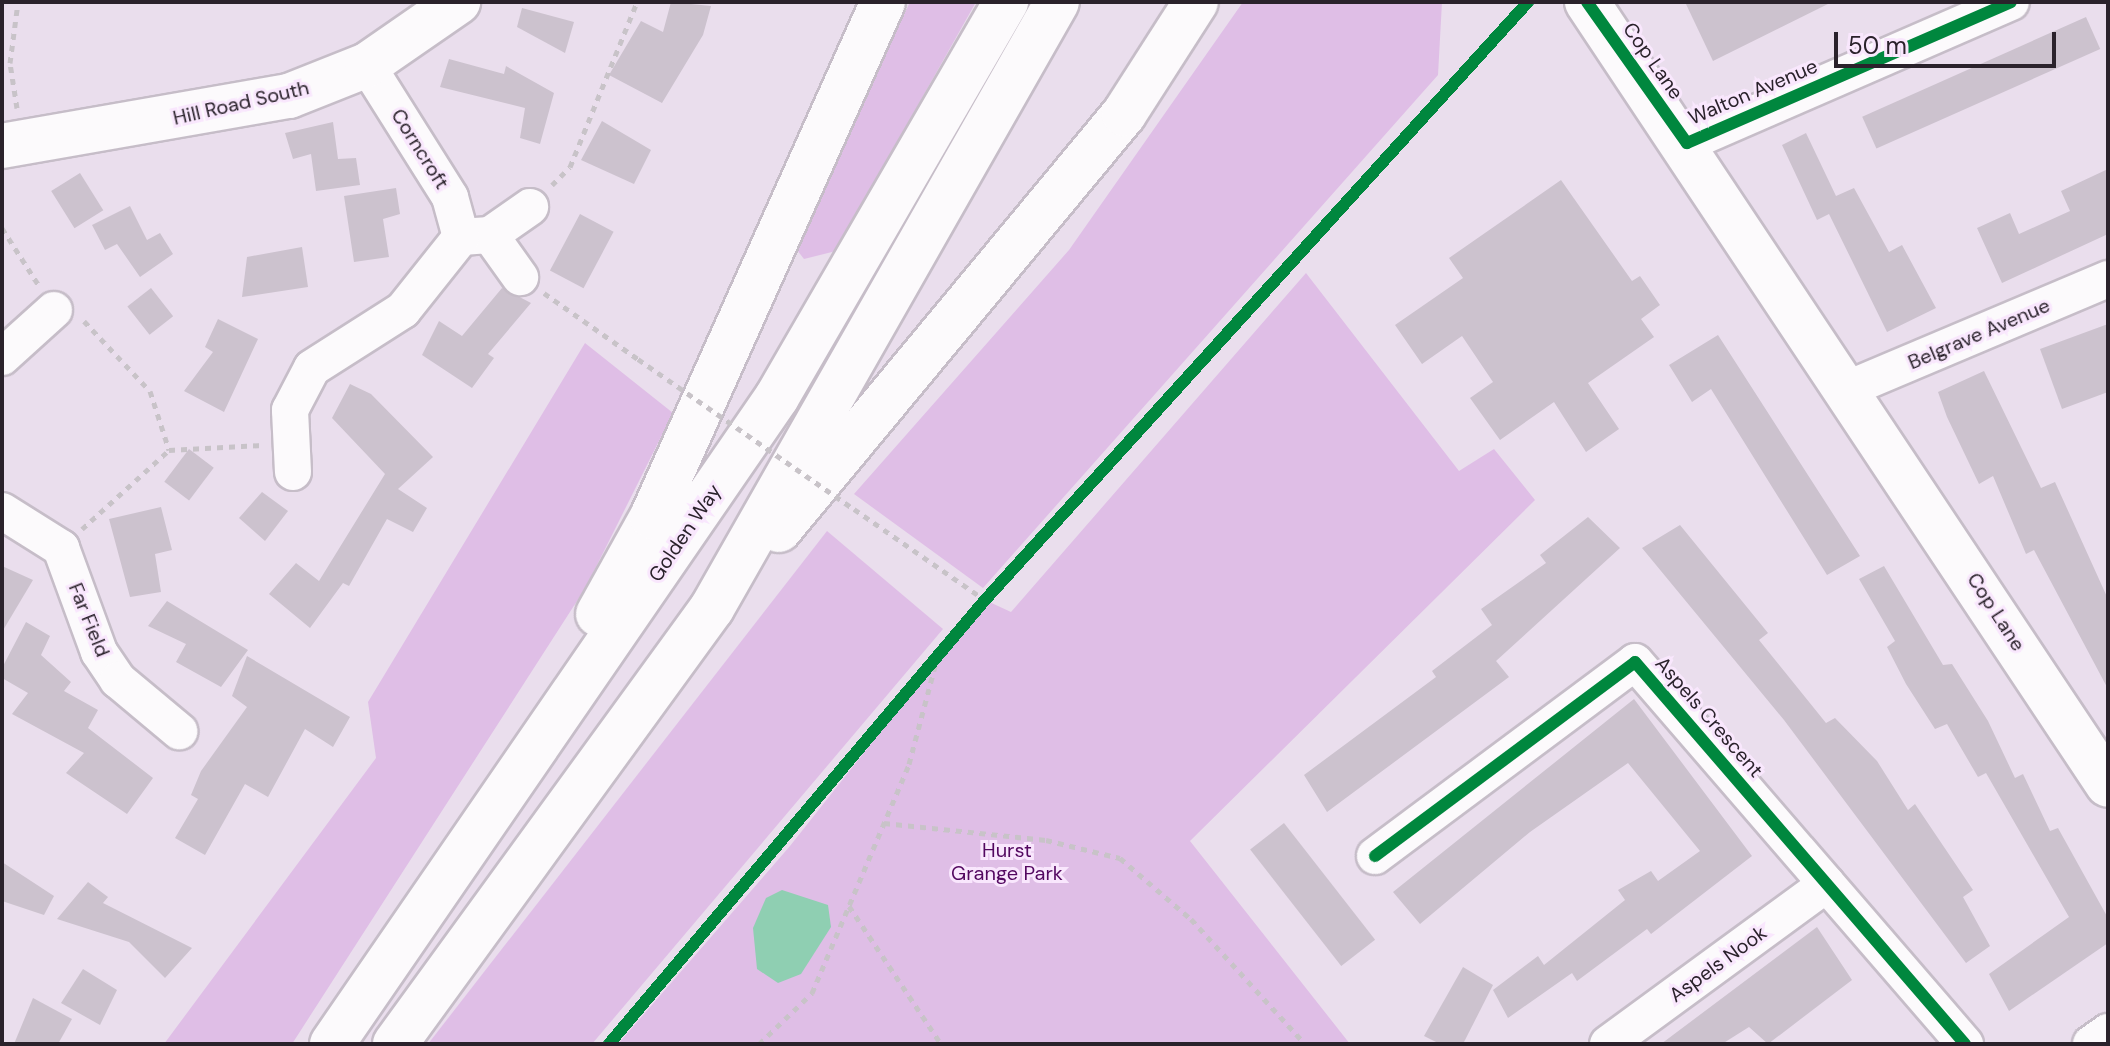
<!DOCTYPE html>
<style>
body{margin:0}
#map{position:relative;width:2110px;height:1046px;overflow:hidden;background:#eadeed;font-family:"DM Sans",sans-serif}
div>[style]{position:absolute}
[style*='--x']{left:calc(var(--x)*1px);top:calc(var(--y)*1px);width:calc(var(--w)*1px);rotate:calc(var(--a)*1deg)}
.green>*{inset:0;background:#dfbee6}
.water>*{inset:0;background:#8fcfb2}
.building>*{inset:0;background:#ccc2ce;transform-origin:0 0}
.path>*{height:5px;margin-top:-2.5px;transform-origin:0;background:repeating-linear-gradient(90deg,#c8c3c8 0 6px,transparent 0 12px)}
.roads{filter:drop-shadow(2px 0 #c6bdc8) drop-shadow(-2px 0 #c6bdc8) drop-shadow(0 2px #c6bdc8) drop-shadow(0 -2px #c6bdc8)}
.minor>*{height:36px;margin:-18px;padding:0 18px;transform-origin:18px;border-radius:18px;background:#fcfafc}
.tertiary>*{height:44px;margin:-22px;padding:0 22px;transform-origin:22px;border-radius:22px;background:#fcfafc}
.trunk>*{height:44px;margin:-22px;padding:0 22px;transform-origin:22px;border-radius:22px;background:#fcfafc}
.path-bridge>*{height:5px;margin-top:-2.5px;transform-origin:0;background:repeating-linear-gradient(90deg,#c8c3c8 0 6px,transparent 0 12px)}
.cycleway>*{height:12px;margin:-6px;padding:0 6px;transform-origin:6px;border-radius:6px;background:#00873e}
span{translate:-50% -50%;white-space:nowrap;text-align:center;line-height:1.15;-webkit-text-stroke:6px #f9e7fd;paint-order:stroke}
.street-label{font-size:20px;color:#2a222b}
.park-label{font-size:20px;color:#530860}
.frame{position:absolute;inset:0;border:4px solid #2a222b;pointer-events:none}
.scale{position:absolute;left:1834px;top:32px;width:222px;height:36px;box-sizing:border-box;border:4px solid #2a222b;border-top:0;padding-left:10px;font-size:24px;line-height:28px;white-space:nowrap;color:#2a222b;-webkit-text-stroke:6px #f9e7fd;paint-order:stroke}
</style>
<div id="map">
<div class="green">
<div style="clip-path:polygon(910px 2px,976px 2px,836px 251px,804px 259px,797px 250px,802px 232px)"></div>
<div style="clip-path:polygon(1243px 2px,1442px 2px,1438px 75px,983px 588px,854px 494px,1069px 250px)"></div>
<div style="clip-path:polygon(1306px 273px,1459px 471px,1494px 449px,1535px 500px,1190px 841px,1350px 1044px,618px 1044px,790px 846px,985px 600px,1011px 612px)"></div>
<div style="clip-path:polygon(585px 343px,673px 413px,586px 587px,292px 1044px,164px 1044px,376px 758px,368px 702px)"></div>
<div style="clip-path:polygon(827px 531px,943px 629px,592px 1044px,428px 1044px)"></div>
</div>
<div class="water">
<div style="clip-path:polygon(782px 890px,828px 905px,831px 927px,801px 974px,778px 983px,757px 969px,753px 928px,766px 898px)"></div>
</div>
<div class="building">
<div style="clip-path:polygon(671px 2px,711px 6px,703px 35px,662px 103px,609px 75px,641px 21px,663px 32px)"></div>
<div style="clip-path:polygon(1685px 2px,1832px 2px,1713px 61px)"></div>
<div style="clip-path:polygon(522px 8px,574px 22px,565px 53px,517px 27px)"></div>
<div style="left:2086px;top:17px;width:35px;height:245px;rotate:66deg"></div>
<div style="clip-path:polygon(449px 59px,504px 74px,506px 66px,554px 93px,540px 144px,520px 138px,525px 108px,440px 87px)"></div>
<div style="clip-path:polygon(602px 121px,651px 150px,634px 184px,581px 160px)"></div>
<div style="clip-path:polygon(333px 122px,338px 159px,356px 158px,360px 185px,316px 191px,311px 154px,293px 159px,285px 133px)"></div>
<div style="clip-path:polygon(1806px 133px,1836px 196px,1854px 188px,1889px 252px,1902px 245px,1936px 308px,1887px 332px,1829px 214px,1817px 220px,1782px 145px)"></div>
<div style="clip-path:polygon(2108px 169px,2108px 234px,2002px 283px,1977px 228px,2010px 213px,2019px 234px,2070px 211px,2061px 191px)"></div>
<div style="left:80px;top:173px;width:44px;height:34px;rotate:58deg"></div>
<div style="clip-path:polygon(1561px 180px,1632px 281px,1640px 276px,1660px 305px,1641px 319px,1654px 337px,1588px 383px,1619px 429px,1586px 452px,1554px 402px,1500px 440px,1470px 398px,1493px 382px,1462px 336px,1422px 364px,1395px 325px,1463px 278px,1449px 258px)"></div>
<div style="clip-path:polygon(396px 188px,400px 214px,383px 219px,389px 257px,354px 262px,344px 196px)"></div>
<div style="clip-path:polygon(130px 206px,147px 240px,160px 233px,173px 254px,140px 277px,117px 244px,105px 250px,92px 225px)"></div>
<div style="left:580px;top:214px;width:38px;height:64px;rotate:28deg"></div>
<div style="clip-path:polygon(302px 247px,308px 287px,242px 297px,247px 257px)"></div>
<div style="left:151px;top:288px;width:36px;height:30px;rotate:52deg"></div>
<div style="clip-path:polygon(502px 288px,531px 303px,488px 354px,494px 358px,472px 388px,422px 355px,439px 321px,462px 336px)"></div>
<div style="clip-path:polygon(218px 319px,258px 339px,224px 412px,184px 391px,213px 352px,205px 347px)"></div>
<div style="clip-path:polygon(2108px 324px,2108px 392px,2062px 409px,2040px 349px)"></div>
<div style="clip-path:polygon(1718px 335px,1860px 556px,1827px 575px,1711px 389px,1692px 402px,1669px 365px)"></div>
<div style="clip-path:polygon(1984px 371px,2041px 488px,2055px 482px,2108px 599px,2108px 689px,2034px 550px,2026px 554px,1993px 476px,1979px 484px,1947px 417px,1938px 392px)"></div>
<div style="clip-path:polygon(350px 384px,371px 394px,433px 457px,398px 489px,427px 508px,413px 532px,387px 519px,349px 586px,343px 583px,310px 628px,269px 594px,296px 563px,319px 581px,385px 474px,332px 418px)"></div>
<div style="left:189px;top:449px;width:31px;height:41px;rotate:37deg"></div>
<div style="clip-path:polygon(262px 492px,288px 511px,265px 541px,239px 518px)"></div>
<div style="clip-path:polygon(161px 507px,172px 550px,155px 554px,161px 592px,130px 597px,109px 519px)"></div>
<div style="clip-path:polygon(1588px 517px,1620px 548px,1496px 661px,1509px 677px,1327px 812px,1304px 775px,1436px 677px,1432px 671px,1492px 625px,1481px 609px,1546px 563px,1540px 555px)"></div>
<div style="clip-path:polygon(1680px 525px,1768px 633px,1759px 640px,1826px 723px,1835px 718px,1877px 761px,1908px 810px,1915px 804px,1973px 890px,1963px 897px,1990px 946px,1966px 963px,1784px 720px,1642px 548px)"></div>
<div style="clip-path:polygon(2px 566px,33px 580px,2px 632px)"></div>
<div style="clip-path:polygon(1884px 566px,1943px 665px,1952px 664px,1988px 721px,2015px 778px,2023px 774px,2050px 831px,2058px 828px,2108px 918px,2108px 943px,2009px 1011px,1989px 974px,2069px 917px,1986px 773px,1978px 777px,1947px 724px,1935px 729px,1906px 684px,1887px 647px,1895px 641px,1859px 579px)"></div>
<div style="clip-path:polygon(167px 601px,248px 650px,221px 687px,176px 662px,186px 644px,148px 626px)"></div>
<div style="clip-path:polygon(26px 622px,50px 636px,41px 655px,71px 682px,64px 691px,98px 710px,88px 728px,153px 778px,127px 814px,66px 773px,84px 753px,12px 714px,28px 693px,2px 678px,2px 668px)"></div>
<div style="clip-path:polygon(247px 656px,350px 717px,333px 747px,305px 729px,268px 797px,245px 784px,205px 855px,175px 838px,198px 799px,191px 795px,201px 771px,247px 707px,232px 696px)"></div>
<div style="clip-path:polygon(1634px 699px,1752px 856px,1651px 934px,1647px 929px,1577px 981px,1572px 973px,1508px 1018px,1493px 990px,1538px 956px,1544px 965px,1625px 900px,1618px 890px,1651px 871px,1658px 881px,1700px 851px,1628px 763px,1530px 832px,1420px 924px,1393px 892px)"></div>
<div style="left:1284px;top:823px;width:148px;height:43px;rotate:52deg"></div>
<div style="clip-path:polygon(2px 862px,54px 896px,44px 915px,2px 901px)"></div>
<div style="clip-path:polygon(88px 882px,108px 897px,103px 903px,192px 948px,165px 978px,129px 942px,57px 919px)"></div>
<div style="clip-path:polygon(1817px 927px,1852px 980px,1768px 1044px,1749px 1027px,1722px 1044px,1661px 1044px)"></div>
<div style="clip-path:polygon(1463px 967px,1493px 985px,1463px 1044px,1440px 1044px,1424px 1036px)"></div>
<div style="clip-path:polygon(83px 969px,117px 990px,100px 1025px,61px 1003px)"></div>
<div style="clip-path:polygon(33px 998px,72px 1019px,58px 1044px,14px 1044px)"></div>
</div>
<div class="path">
<div style="--x:17;--y:108;--w:46;--a:-98.8"></div>
<div style="--x:10;--y:63;--w:62;--a:-82.5"></div>
<div style="--x:552;--y:185;--w:25;--a:-45"></div>
<div style="--x:570;--y:167;--w:178;--a:-67.9"></div>
<div style="--x:2;--y:228;--w:67;--a:57.3"></div>
<div style="--x:544;--y:293;--w:115;--a:35.1"></div>
<div style="--x:84;--y:321;--w:96;--a:46.7"></div>
<div style="--x:150;--y:391;--w:62;--a:72.1"></div>
<div style="--x:854;--y:509;--w:160;--a:34.8"></div>
<div style="--x:82;--y:529;--w:118;--a:-42.2"></div>
<div style="--x:169;--y:450;--w:93;--a:-3.1"></div>
<div style="--x:884;--y:823;--w:163;--a:6"></div>
<div style="--x:1046;--y:840;--w:76;--a:13.7"></div>
<div style="--x:1120;--y:858;--w:94;--a:40.7"></div>
<div style="--x:1191;--y:919;--w:169;--a:47.6"></div>
<div style="--x:849;--y:906;--w:166;--a:56.3"></div>
<div style="--x:759;--y:1044;--w:74;--a:-43.9"></div>
<div style="--x:812;--y:993;--w:249;--a:-67"></div>
<div style="--x:909;--y:764;--w:113;--a:-75.1"></div>
</div>
<div class="roads">
<div class="minor">
<div style="--x:1687;--y:143;--w:353;--a:-23.5"></div>
<div style="--x:490;--y:235;--w:49;--a:-35"></div>
<div style="--x:461;--y:237;--w:29;--a:-4"></div>
<div style="--x:490;--y:235;--w:52;--a:54.5"></div>
<div style="--x:2;--y:357;--w:70;--a:-42.1"></div>
<div style="--x:1850;--y:388;--w:280;--a:-22.9"></div>
<div style="--x:293;--y:472;--w:62;--a:-92.8"></div>
<div style="--x:290;--y:410;--w:47;--a:-62.4"></div>
<div style="--x:312;--y:368;--w:108;--a:-32.5"></div>
<div style="--x:403;--y:310;--w:93;--a:-51.5"></div>
<div style="--x:461;--y:237;--w:41;--a:-105.4"></div>
<div style="--x:450;--y:197;--w:156;--a:-122.2"></div>
<div style="--x:2;--y:511;--w:70;--a:32.1"></div>
<div style="--x:61;--y:548;--w:111;--a:69.9"></div>
<div style="--x:99;--y:652;--w:34;--a:56"></div>
<div style="--x:118;--y:680;--w:80;--a:39.9"></div>
<div style="--x:1375;--y:856;--w:324;--a:-36.7"></div>
<div style="--x:1635;--y:662;--w:505;--a:49.18"></div>
<div style="--x:1608;--y:1044;--w:271;--a:-36.2"></div>
<div style="--x:2091;--y:1044;--w:21;--a:-35"></div>
</div>
<div class="tertiary">
<div style="--x:1587;--y:2;--w:940;--a:56.36"></div>
<div style="--x:2;--y:146;--w:291;--a:-9.9"></div>
<div style="--x:289;--y:96;--w:84;--a:-21.7"></div>
<div style="--x:367;--y:65;--w:111;--a:-34.7"></div>
</div>
<div class="trunk">
<div style="--x:779;--y:530;--w:540;--a:-50.33"></div>
<div style="--x:1124;--y:114;--w:133;--a:-57.3"></div>
<div style="--x:598;--y:614;--w:111;--a:-60.9"></div>
<div style="--x:652;--y:517;--w:564;--a:-65.84"></div>
<div style="--x:332;--y:1044;--w:785;--a:-55.48"></div>
<div style="--x:777;--y:397;--w:457;--a:-59.9"></div>
<div style="--x:395;--y:1044;--w:539;--a:-53.98"></div>
<div style="--x:712;--y:608;--w:697;--a:-60.35"></div>
</div>
</div>
<div class="path-bridge">
<div style="--x:638;--y:359;--w:263;--a:34.8"></div>
</div>
<div class="cycleway">
<div style="--x:1587;--y:2;--w:173;--a:54.7"></div>
<div style="--x:1687;--y:143;--w:353;--a:-23.5"></div>
<div style="--x:1375;--y:856;--w:324;--a:-36.7"></div>
<div style="--x:1635;--y:662;--w:505;--a:49.18"></div>
<div style="--x:609;--y:1044;--w:582;--a:-49.74"></div>
<div style="--x:985;--y:600;--w:808;--a:-47.76"></div>
</div>
<div class="street-label">
<span style="left:1653px;top:61px;rotate:55deg">Cop Lane</span>
<span style="left:1753px;top:92px;rotate:-23deg">Walton Avenue</span>
<span style="left:241px;top:103px;rotate:-13deg">Hill Road South</span>
<span style="left:420px;top:149px;rotate:58deg">Corncroft</span>
<span style="left:1979px;top:334px;rotate:-23deg">Belgrave Avenue</span>
<span style="left:685px;top:533px;rotate:-56deg">Golden Way</span>
<span style="left:1996px;top:612px;rotate:57deg">Cop Lane</span>
<span style="left:89px;top:620px;rotate:68deg">Far Field</span>
<span style="left:1709px;top:717px;rotate:49deg">Aspels Crescent</span>
<span style="left:1718px;top:964px;rotate:-36deg">Aspels Nook</span>
</div>
<div class="park-label">
<span style="left:1007px;top:862px">Hurst<br>Grange Park</span>
</div>
<div class="frame"></div>
<div class="scale">50 m</div>
</div>
